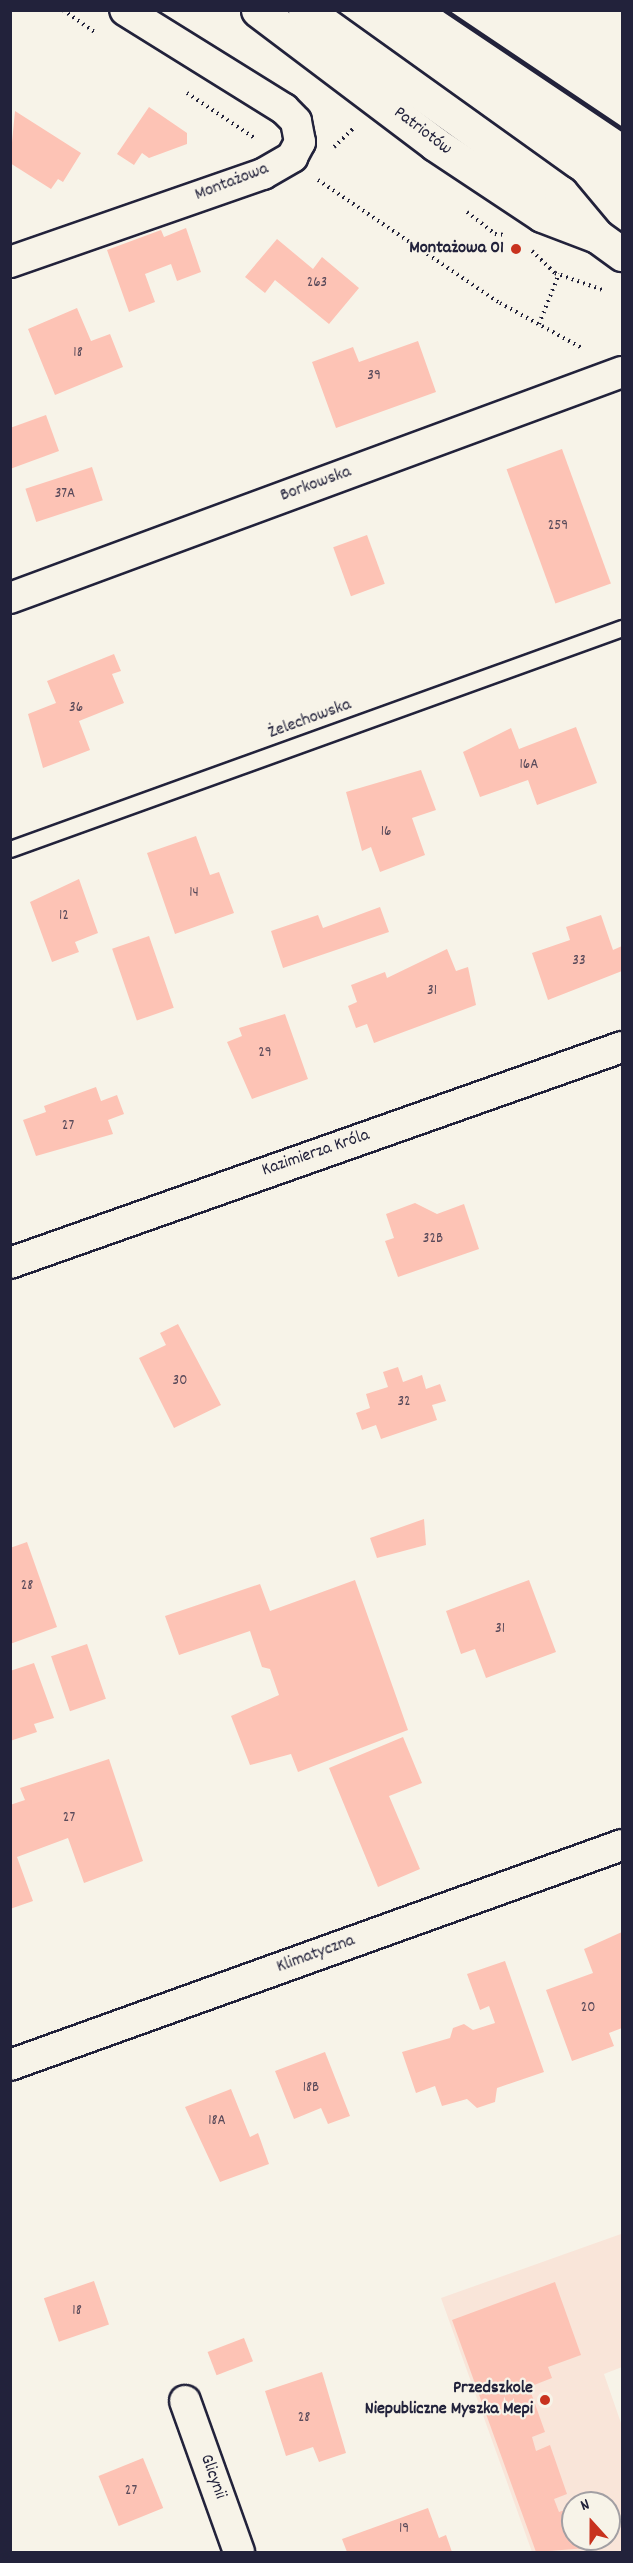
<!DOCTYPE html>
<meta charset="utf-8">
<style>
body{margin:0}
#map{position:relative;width:633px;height:2563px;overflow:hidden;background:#f7f3e8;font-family:Dekko,sans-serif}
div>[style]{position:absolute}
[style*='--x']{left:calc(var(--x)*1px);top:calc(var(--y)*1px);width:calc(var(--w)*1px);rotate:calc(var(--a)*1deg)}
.built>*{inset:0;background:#f9e5d9}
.building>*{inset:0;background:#fdc3b5;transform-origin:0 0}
.path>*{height:4px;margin-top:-2px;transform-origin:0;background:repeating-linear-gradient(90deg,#22223b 0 1.5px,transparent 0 6px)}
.roads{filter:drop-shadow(2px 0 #22223b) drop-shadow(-2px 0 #22223b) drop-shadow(0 2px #22223b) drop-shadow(0 -2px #22223b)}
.lane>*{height:15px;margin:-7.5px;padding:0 7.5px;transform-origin:7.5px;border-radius:7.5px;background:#f7f3e8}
.street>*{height:30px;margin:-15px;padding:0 15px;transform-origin:15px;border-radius:15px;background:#f7f3e8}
.secondary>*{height:33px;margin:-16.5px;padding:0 16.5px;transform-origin:16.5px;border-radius:16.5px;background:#f7f3e8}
.rail>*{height:4.5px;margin:-2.25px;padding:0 2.25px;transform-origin:2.25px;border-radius:2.25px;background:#22223b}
.dots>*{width:16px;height:16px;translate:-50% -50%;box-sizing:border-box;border:3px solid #f7f3e8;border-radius:50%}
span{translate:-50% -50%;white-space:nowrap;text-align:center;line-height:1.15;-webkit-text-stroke:4.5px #f7f3e8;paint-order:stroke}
.number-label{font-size:15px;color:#594a5a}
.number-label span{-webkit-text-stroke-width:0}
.street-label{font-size:18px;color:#22223b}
.poi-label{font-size:18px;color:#22223b;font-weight:700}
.right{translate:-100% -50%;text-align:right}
.frame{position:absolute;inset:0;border:12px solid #22223b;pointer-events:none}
.north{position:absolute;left:561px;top:2491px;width:60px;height:60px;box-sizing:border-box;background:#f7f3e8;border:2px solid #a29fa3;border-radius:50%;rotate:339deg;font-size:16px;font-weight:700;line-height:24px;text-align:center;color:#22223b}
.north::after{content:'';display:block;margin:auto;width:21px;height:27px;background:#c8321e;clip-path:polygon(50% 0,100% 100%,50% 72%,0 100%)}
</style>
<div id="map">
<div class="built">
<div style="clip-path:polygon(evenodd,621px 2234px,622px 2367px,604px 2374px,622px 2426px,622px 2552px,532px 2552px,441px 2298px,621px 2234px,573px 2503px,609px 2503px,609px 2539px,573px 2539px,573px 2503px)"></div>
</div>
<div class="building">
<div style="clip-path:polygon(149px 107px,187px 133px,187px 144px,149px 158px,142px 153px,134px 165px,117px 154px)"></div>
<div style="clip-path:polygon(15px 111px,81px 153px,63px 182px,58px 179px,51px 189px,10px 163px)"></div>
<div style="clip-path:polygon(186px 228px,201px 272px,177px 281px,171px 264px,145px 274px,155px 302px,129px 312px,107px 250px,161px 230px,164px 237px)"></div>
<div style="clip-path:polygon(277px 239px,313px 269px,322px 257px,359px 288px,329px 324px,275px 280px,265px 293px,245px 277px)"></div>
<div style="clip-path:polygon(77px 308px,91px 341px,110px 334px,123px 367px,55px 395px,28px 329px)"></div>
<div style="clip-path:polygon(418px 341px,436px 392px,336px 428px,312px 362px,353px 347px,359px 362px)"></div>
<div style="clip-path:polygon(46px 415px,59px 451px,10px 469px,10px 428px)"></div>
<div style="left:562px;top:449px;width:143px;height:59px;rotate:70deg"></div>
<div style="left:92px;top:467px;width:35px;height:70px;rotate:72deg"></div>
<div style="left:367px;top:535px;width:52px;height:36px;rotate:70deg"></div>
<div style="clip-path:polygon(114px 654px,121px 671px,112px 674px,124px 703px,79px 721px,90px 750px,43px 768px,28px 714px,56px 703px,47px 681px)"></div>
<div style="clip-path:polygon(576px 727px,597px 783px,537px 805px,528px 780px,480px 797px,463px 752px,511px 728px,519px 749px)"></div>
<div style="clip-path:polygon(421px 770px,436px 810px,412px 818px,425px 855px,380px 872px,371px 847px,362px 851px,346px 792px)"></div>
<div style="clip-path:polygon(196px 836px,210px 875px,219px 872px,234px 913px,175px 934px,147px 853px)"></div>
<div style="clip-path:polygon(79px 879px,98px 933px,75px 942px,79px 952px,52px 962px,30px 902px)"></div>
<div style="clip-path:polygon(380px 907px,389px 932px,283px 968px,271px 931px,318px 915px,323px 928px)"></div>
<div style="clip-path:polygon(601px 915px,613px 950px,622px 946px,622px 971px,548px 1000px,532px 953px,570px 940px,566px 927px)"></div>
<div style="left:149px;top:936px;width:76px;height:39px;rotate:71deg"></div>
<div style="clip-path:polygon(447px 949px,456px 971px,468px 967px,476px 1005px,374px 1043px,367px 1024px,356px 1028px,348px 1006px,357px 1002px,351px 985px,385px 972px,387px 978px)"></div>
<div style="clip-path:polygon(285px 1014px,308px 1079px,252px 1099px,227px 1042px,242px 1036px,239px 1028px)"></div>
<div style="clip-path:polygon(96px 1087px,101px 1101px,117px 1095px,124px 1114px,108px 1120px,113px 1134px,36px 1156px,23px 1120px,46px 1112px,44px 1106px)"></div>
<div style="clip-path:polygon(415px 1203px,437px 1214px,464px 1204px,479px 1249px,398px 1277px,385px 1241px,394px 1238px,386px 1214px)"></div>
<div style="clip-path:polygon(178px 1324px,221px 1405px,174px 1428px,139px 1358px,166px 1345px,160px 1333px)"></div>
<div style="clip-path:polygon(398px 1367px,403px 1382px,422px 1375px,426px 1389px,440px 1384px,446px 1401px,432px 1405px,437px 1420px,381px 1439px,376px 1425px,362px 1430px,356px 1413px,370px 1408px,366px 1394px,388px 1387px,383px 1372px)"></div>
<div style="clip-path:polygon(424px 1519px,426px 1545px,377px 1558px,370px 1538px)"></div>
<div style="clip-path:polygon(27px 1542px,57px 1627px,10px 1644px,10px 1548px)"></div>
<div style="clip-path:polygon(355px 1580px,408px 1730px,298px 1772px,291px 1754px,250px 1765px,231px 1716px,279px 1695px,270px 1669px,262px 1667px,250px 1631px,179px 1655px,165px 1616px,260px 1584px,270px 1611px)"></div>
<div style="clip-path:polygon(529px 1580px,556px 1652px,486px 1678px,475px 1649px,461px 1654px,446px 1611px)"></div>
<div style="left:87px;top:1644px;width:58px;height:38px;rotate:71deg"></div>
<div style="clip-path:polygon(34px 1663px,54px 1718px,34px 1724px,37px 1732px,10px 1741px,10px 1671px)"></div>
<div style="clip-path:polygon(403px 1737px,422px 1783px,389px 1796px,420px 1869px,378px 1887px,329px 1768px)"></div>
<div style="clip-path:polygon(109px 1759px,143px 1861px,84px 1883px,68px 1838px,17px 1857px,33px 1901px,10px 1909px,10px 1805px,25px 1800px,20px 1788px)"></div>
<div style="clip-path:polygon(622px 1932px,622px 2028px,609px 2033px,614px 2046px,572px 2061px,546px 1990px,593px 1973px,584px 1949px)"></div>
<div style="clip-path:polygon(505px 1961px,544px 2072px,497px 2088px,495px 2102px,477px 2108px,467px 2099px,442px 2106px,435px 2086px,416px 2093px,402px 2052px,450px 2038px,453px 2028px,464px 2024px,473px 2030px,495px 2023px,489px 2006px,480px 2010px,467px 1974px)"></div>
<div style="clip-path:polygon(325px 2052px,350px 2116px,328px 2124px,321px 2108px,294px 2119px,275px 2071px)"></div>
<div style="clip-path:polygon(231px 2089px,250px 2137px,258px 2133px,269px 2164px,220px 2182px,185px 2107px)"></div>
<div style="left:94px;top:2281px;width:46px;height:53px;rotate:71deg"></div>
<div style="clip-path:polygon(555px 2282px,581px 2355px,548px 2367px,552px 2378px,529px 2387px,545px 2432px,532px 2437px,536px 2451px,550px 2445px,567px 2494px,554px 2499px,559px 2512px,573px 2507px,573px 2539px,584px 2539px,587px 2548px,536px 2552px,452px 2320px)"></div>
<div style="left:244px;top:2338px;width:25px;height:39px;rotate:69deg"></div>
<div style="clip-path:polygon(322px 2372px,346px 2453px,319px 2462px,313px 2447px,286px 2456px,265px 2391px)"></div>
<div style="left:143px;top:2458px;width:54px;height:48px;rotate:68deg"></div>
<div style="clip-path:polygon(428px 2508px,439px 2538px,446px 2535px,452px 2552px,347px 2552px,342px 2539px)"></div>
</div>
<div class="path">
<div style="--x:63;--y:10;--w:40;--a:34.9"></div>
<div style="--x:187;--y:93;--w:83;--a:33.7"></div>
<div style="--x:334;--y:147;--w:29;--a:-44"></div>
<div style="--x:318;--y:180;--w:220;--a:34.1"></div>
<div style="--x:500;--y:303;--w:94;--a:28.8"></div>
<div style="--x:467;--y:212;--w:36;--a:38"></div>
<div style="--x:495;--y:234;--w:11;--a:5"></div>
<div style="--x:532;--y:251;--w:32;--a:44"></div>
<div style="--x:555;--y:273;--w:51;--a:19.5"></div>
<div style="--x:539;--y:324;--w:54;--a:-68.2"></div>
</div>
<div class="roads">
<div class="lane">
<div style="--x:10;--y:849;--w:651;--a:-19.86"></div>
</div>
<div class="street">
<div style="--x:10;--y:262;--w:268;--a:-19.2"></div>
<div style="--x:263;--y:174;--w:34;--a:-30"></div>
<div style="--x:292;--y:157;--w:17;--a:-62"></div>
<div style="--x:300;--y:142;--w:21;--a:-101"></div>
<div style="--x:296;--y:121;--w:17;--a:-135"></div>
<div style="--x:284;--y:109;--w:187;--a:-148.1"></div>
<div style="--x:10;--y:598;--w:652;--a:-20.27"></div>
<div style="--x:10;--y:1263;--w:649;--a:-19.44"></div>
<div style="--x:10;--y:2065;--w:650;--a:-19.77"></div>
<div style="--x:185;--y:2401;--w:160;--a:70.3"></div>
</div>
<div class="secondary">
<div style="--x:258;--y:10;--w:222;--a:37.1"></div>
<div style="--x:435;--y:144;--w:128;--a:33.6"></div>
<div style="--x:542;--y:215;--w:59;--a:20.9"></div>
<div style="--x:305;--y:10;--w:315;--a:35.6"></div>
<div style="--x:561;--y:193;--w:56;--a:50.1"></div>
<div style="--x:597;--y:236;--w:31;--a:36"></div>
</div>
</div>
<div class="rail">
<div style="--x:445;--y:10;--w:213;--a:33.9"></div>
</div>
<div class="dots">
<div style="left:516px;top:249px;background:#c8321e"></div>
<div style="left:545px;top:2400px;background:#c8321e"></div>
</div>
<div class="number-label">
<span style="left:317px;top:284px">263</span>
<span style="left:78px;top:354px">18</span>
<span style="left:374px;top:377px">39</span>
<span style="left:65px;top:495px">37A</span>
<span style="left:558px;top:527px">259</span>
<span style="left:76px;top:709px">36</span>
<span style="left:529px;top:766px">16A</span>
<span style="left:386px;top:833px">16</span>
<span style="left:194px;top:894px">14</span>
<span style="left:64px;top:917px">12</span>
<span style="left:579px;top:962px">33</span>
<span style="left:432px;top:992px">31</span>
<span style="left:265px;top:1054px">29</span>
<span style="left:68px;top:1127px">27</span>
<span style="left:433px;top:1240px">32B</span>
<span style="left:180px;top:1382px">30</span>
<span style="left:404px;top:1403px">32</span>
<span style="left:27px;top:1587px">28</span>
<span style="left:500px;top:1630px">31</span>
<span style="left:69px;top:1819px">27</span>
<span style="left:588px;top:2009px">20</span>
<span style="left:311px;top:2089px">18B</span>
<span style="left:217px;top:2122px">18A</span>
<span style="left:77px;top:2312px">18</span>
<span style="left:304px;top:2419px">28</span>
<span style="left:131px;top:2492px">27</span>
<span style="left:404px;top:2530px">19</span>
</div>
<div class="street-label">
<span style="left:422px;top:132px;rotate:37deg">Patriotów</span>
<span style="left:232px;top:183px;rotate:-21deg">Montażowa</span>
<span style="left:316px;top:485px;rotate:-20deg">Borkowska</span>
<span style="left:310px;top:720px;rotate:-20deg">Żelechowska</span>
<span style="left:316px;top:1154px;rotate:-19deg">Kazimierza Króla</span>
<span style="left:316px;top:1955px;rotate:-20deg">Klimatyczna</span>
<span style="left:212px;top:2477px;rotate:70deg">Glicynii</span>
</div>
<div class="poi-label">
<span class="right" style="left:504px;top:249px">Montażowa 01</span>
<span class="right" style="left:533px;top:2400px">Przedszkole<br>Niepubliczne Myszka Mepi</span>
</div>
<div class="frame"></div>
<div class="north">N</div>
</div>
